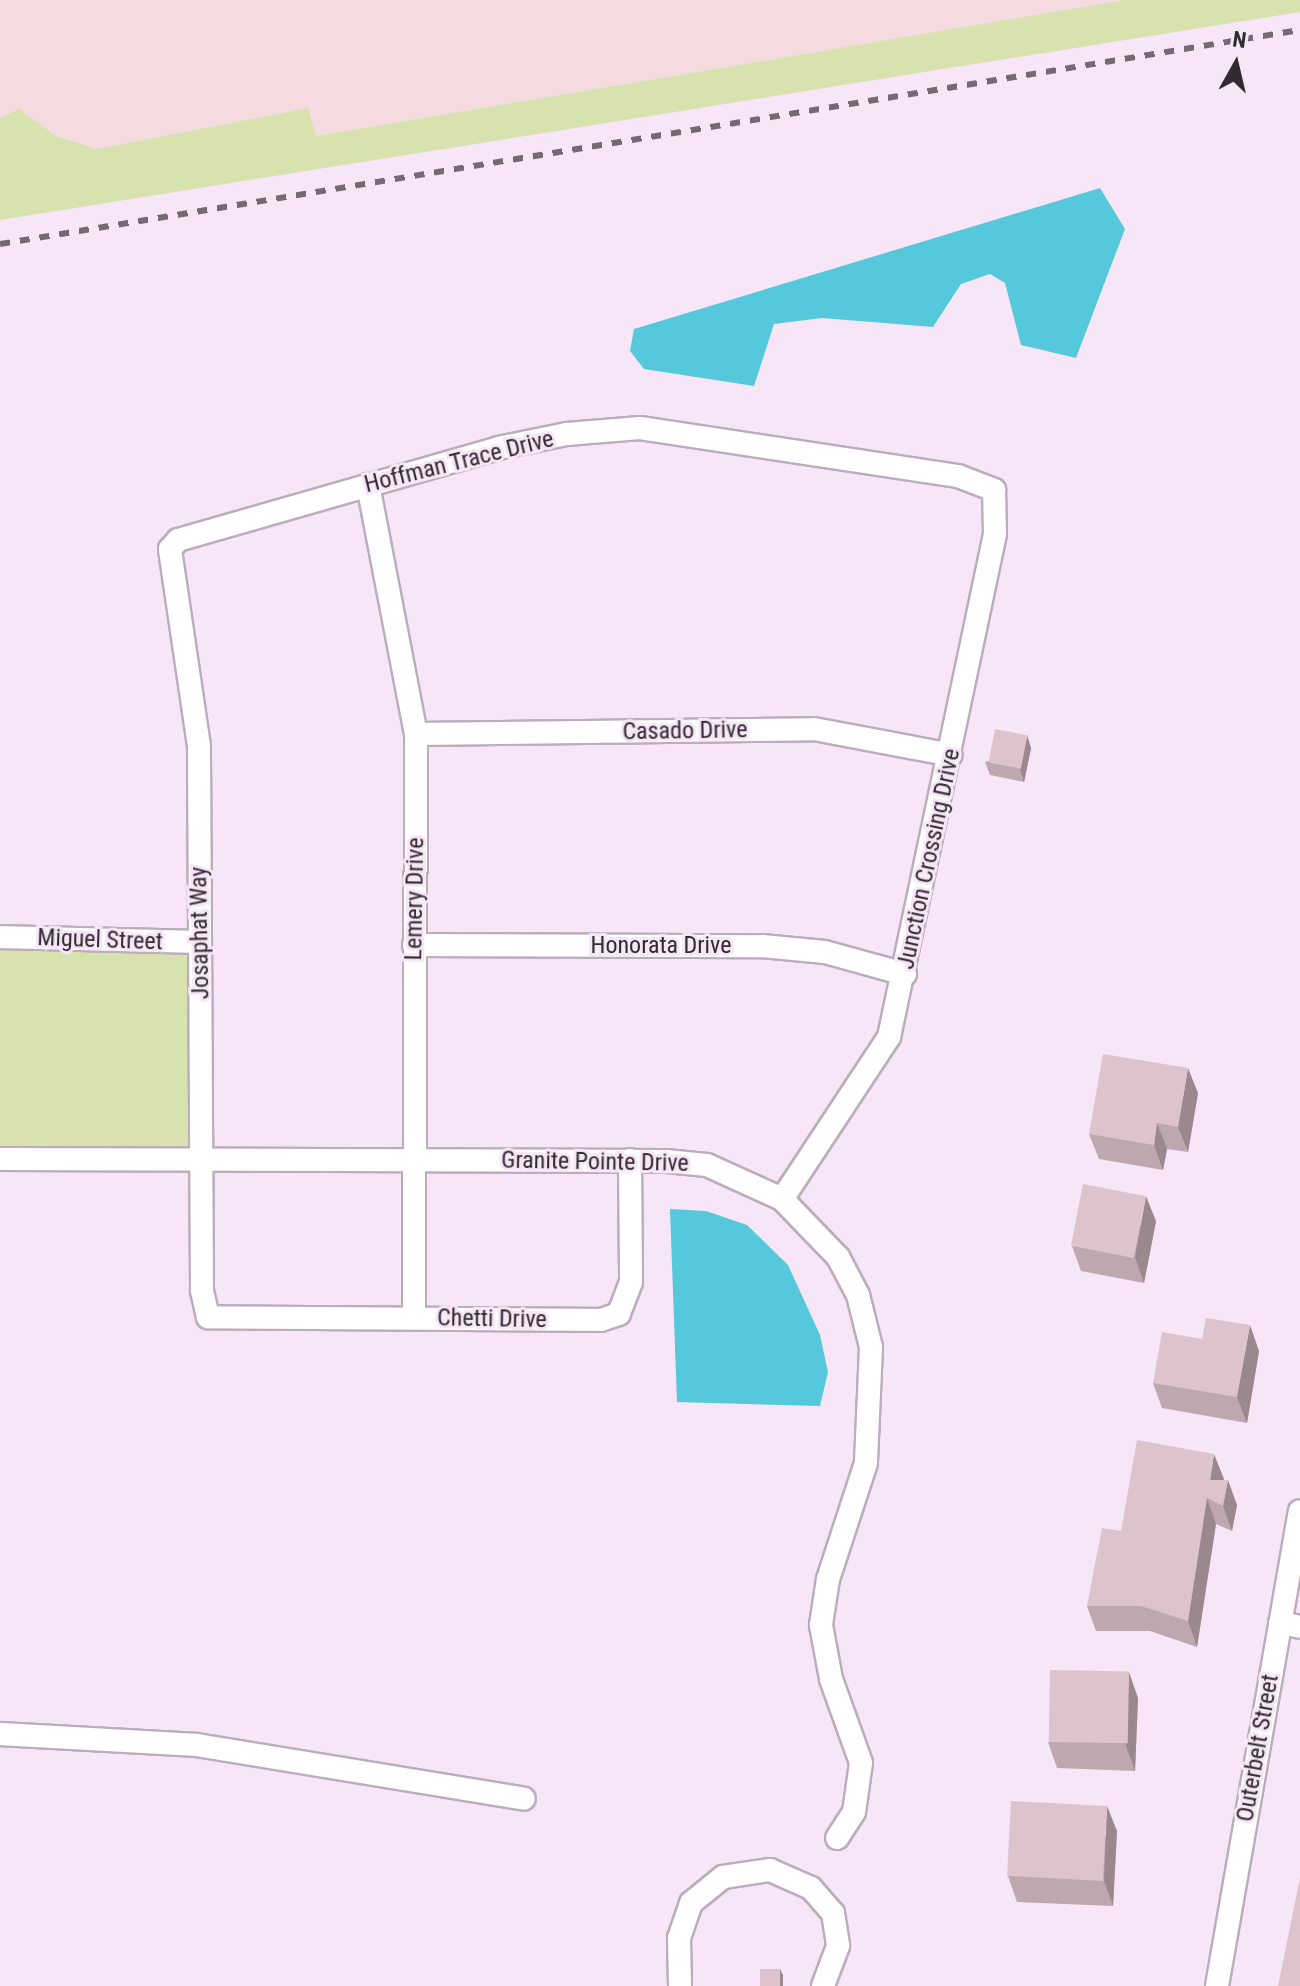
<!DOCTYPE html>
<style>
body{margin:0}
#map{position:relative;width:1300px;height:1986px;overflow:hidden;background:#f7e5f8;font-family:"Roboto Condensed",sans-serif}
div>[style]{position:absolute}
[style*='--x']{left:calc(var(--x)*1px);top:calc(var(--y)*1px);width:calc(var(--w)*1px);rotate:calc(var(--a)*1deg)}
.industrial>*{inset:0;background:#f5dae0}
.green>*{inset:0;background:#d7e2af;transform-origin:0 0}
.water>*{inset:0;background:#56c8dc}
.roads{filter:drop-shadow(2px 0 #bcacbd) drop-shadow(-2px 0 #bcacbd) drop-shadow(0 2px #bcacbd) drop-shadow(0 -2px #bcacbd)}
.street>*{height:22px;margin:-11px;padding:0 11px;transform-origin:11px;border-radius:11px;background:#fff}
.rail>*{height:6px;margin-top:-3px;transform-origin:0;background:repeating-linear-gradient(90deg,#746974 0 10px,transparent 0 20px)}
.wall>*{inset:0;background:#bea8af}
.shaded-wall>*{inset:0;background:#9b888f}
.building>*{inset:0;background:#ddc3cc;transform-origin:0 0}
span{translate:-50% -50%;white-space:nowrap;text-align:center;line-height:1.15;-webkit-text-stroke:6px #f7e5f8;paint-order:stroke}
.street-label{font-size:24px;color:#312a31}
.north{position:absolute;left:1196px;top:24px;width:80px;height:80px;-webkit-text-stroke:6px #f7e5f8;paint-order:stroke;rotate:8deg;font-size:22px;font-weight:700;line-height:32px;text-align:center;color:#312a31}
.north::after{content:'';display:block;margin:auto;width:28px;height:36px;background:#312a31;clip-path:polygon(50% 0,100% 100%,50% 72%,0 100%)}
</style>
<div id="map">
<div class="industrial">
<div style="clip-path:polygon(0 0,1125px 0,316px 136px,307px 108px,97px 149px,56px 136px,19px 110px,0 118px)"></div>
</div>
<div class="green">
<div style="clip-path:polygon(1125px 0,1300px 0,1300px 12px,0 220px,0 118px,19px 109px,56px 136px,97px 149px,308px 108px,316px 136px)"></div>
<div style="left:0;top:937px;width:200px;height:222px;rotate:1deg"></div>
</div>
<div class="water">
<div style="clip-path:polygon(1100px 188px,1125px 229px,1076px 358px,1021px 345px,1005px 283px,990px 274px,961px 284px,933px 327px,822px 318px,774px 324px,754px 386px,644px 369px,630px 351px,634px 329px)"></div>
<div style="clip-path:polygon(670px 1209px,706px 1211px,747px 1225px,788px 1265px,820px 1335px,828px 1372px,820px 1406px,677px 1402px)"></div>
</div>
<div class="roads">
<div class="street">
<div style="--x:368;--y:485;--w:254;--a:79.1"></div>
<div style="--x:416;--y:734;--w:583;--a:90.2"></div>
<div style="--x:416;--y:734;--w:398;--a:-0.7"></div>
<div style="--x:814;--y:729;--w:139;--a:10.7"></div>
<div style="--x:0;--y:937;--w:200;--a:1.4"></div>
<div style="--x:414;--y:945;--w:348;--a:0.2"></div>
<div style="--x:762;--y:946;--w:63;--a:5.4"></div>
<div style="--x:825;--y:952;--w:83;--a:15.4"></div>
<div style="--x:0;--y:1159;--w:666;--a:0.17"></div>
<div style="--x:666;--y:1161;--w:41;--a:5.6"></div>
<div style="--x:707;--y:1165;--w:82;--a:24.4"></div>
<div style="--x:782;--y:1199;--w:81;--a:46"></div>
<div style="--x:838;--y:1257;--w:43;--a:62.2"></div>
<div style="--x:858;--y:1295;--w:54;--a:76"></div>
<div style="--x:871;--y:1347;--w:116;--a:92.5"></div>
<div style="--x:866;--y:1463;--w:122;--a:108.1"></div>
<div style="--x:828;--y:1579;--w:47;--a:98.7"></div>
<div style="--x:821;--y:1625;--w:55;--a:79.5"></div>
<div style="--x:831;--y:1679;--w:89;--a:70.3"></div>
<div style="--x:861;--y:1763;--w:49;--a:98.1"></div>
<div style="--x:854;--y:1812;--w:31;--a:123"></div>
<div style="--x:630;--y:1160;--w:122;--a:89.5"></div>
<div style="--x:631;--y:1282;--w:34;--a:111"></div>
<div style="--x:619;--y:1314;--w:19;--a:162"></div>
<div style="--x:601;--y:1320;--w:393;--a:-179.6"></div>
<div style="--x:208;--y:1317;--w:28;--a:-103"></div>
<div style="--x:202;--y:1290;--w:544;--a:-90.32"></div>
<div style="--x:199;--y:746;--w:199;--a:-98.4"></div>
<div style="--x:170;--y:549;--w:12;--a:-48"></div>
<div style="--x:178;--y:540;--w:333;--a:-16"></div>
<div style="--x:498;--y:448;--w:70;--a:-11.5"></div>
<div style="--x:567;--y:434;--w:73;--a:-4.7"></div>
<div style="--x:640;--y:428;--w:322;--a:8.6"></div>
<div style="--x:958;--y:476;--w:39;--a:21"></div>
<div style="--x:994;--y:490;--w:44;--a:88.7"></div>
<div style="--x:995;--y:534;--w:514;--a:101.9"></div>
<div style="--x:889;--y:1037;--w:194;--a:123.4"></div>
<div style="--x:1280;--y:1623;--w:20;--a:11"></div>
<div style="--x:0;--y:1734;--w:196;--a:3.2"></div>
<div style="--x:196;--y:1745;--w:332;--a:9.3"></div>
<div style="--x:680;--y:1986;--w:48;--a:-91.2"></div>
<div style="--x:679;--y:1938;--w:37;--a:-71"></div>
<div style="--x:691;--y:1903;--w:41;--a:-39.1"></div>
<div style="--x:723;--y:1877;--w:48;--a:-8.5"></div>
<div style="--x:770;--y:1870;--w:45;--a:23.7"></div>
<div style="--x:811;--y:1888;--w:33;--a:49"></div>
<div style="--x:833;--y:1913;--w:33;--a:81"></div>
<div style="--x:838;--y:1946;--w:43;--a:110.6"></div>
<div style="--x:1217;--y:1986;--w:482;--a:-80.1"></div>
</div>
</div>
<div class="rail">
<div style="--x:0;--y:244;--w:1317;--a:-9.35"></div>
</div>
<div class="wall">
<div style="clip-path:polygon(1031px 748px,1024px 782px,990px 775px,985px 762px)"></div>
<div style="clip-path:polygon(1198px 1093px,1188px 1152px,1167px 1149px,1163px 1170px,1099px 1159px,1089px 1134px)"></div>
<div style="clip-path:polygon(1156px 1221px,1144px 1283px,1081px 1271px,1072px 1246px)"></div>
<div style="clip-path:polygon(1259px 1351px,1247px 1423px,1162px 1408px,1153px 1383px)"></div>
<div style="clip-path:polygon(1224px 1480px,1237px 1505px,1232px 1531px,1216px 1524px,1197px 1647px,1150px 1631px,1096px 1631px,1087px 1606px,1121px 1531px)"></div>
<div style="clip-path:polygon(1138px 1698px,1135px 1771px,1057px 1768px,1048px 1742px)"></div>
<div style="clip-path:polygon(1117px 1831px,1113px 1906px,1017px 1902px,1008px 1876px)"></div>
</div>
<div class="shaded-wall">
<div style="clip-path:polygon(1027px 735px,1031px 748px,1024px 782px,1020px 769px)"></div>
<div style="clip-path:polygon(1188px 1068px,1198px 1093px,1188px 1152px,1178px 1127px)"></div>
<div style="clip-path:polygon(1157px 1123px,1167px 1149px,1163px 1170px,1154px 1145px)"></div>
<div style="clip-path:polygon(1146px 1196px,1156px 1221px,1144px 1283px,1135px 1257px)"></div>
<div style="clip-path:polygon(1250px 1325px,1259px 1351px,1247px 1423px,1237px 1397px)"></div>
<div style="clip-path:polygon(1214px 1454px,1224px 1479px,1219px 1505px,1210px 1480px)"></div>
<div style="clip-path:polygon(1228px 1480px,1237px 1505px,1232px 1531px,1223px 1506px)"></div>
<div style="clip-path:polygon(1207px 1498px,1216px 1524px,1197px 1647px,1188px 1621px)"></div>
<div style="clip-path:polygon(1129px 1672px,1138px 1698px,1135px 1771px,1126px 1746px)"></div>
<div style="clip-path:polygon(1107px 1806px,1117px 1831px,1113px 1906px,1104px 1881px)"></div>
<div style="clip-path:polygon(780px 1969px,783px 1975px,783px 1986px,780px 1986px)"></div>
</div>
<div class="building">
<div style="left:995px;top:729px;width:33px;height:34px;rotate:11deg"></div>
<div style="clip-path:polygon(1103px 1054px,1188px 1068px,1178px 1127px,1157px 1123px,1154px 1145px,1089px 1134px)"></div>
<div style="left:1083px;top:1184px;width:64px;height:63px;rotate:11deg"></div>
<div style="clip-path:polygon(1206px 1318px,1250px 1325px,1237px 1397px,1153px 1383px,1162px 1332px,1202px 1339px)"></div>
<div style="clip-path:polygon(1137px 1440px,1214px 1454px,1210px 1480px,1228px 1480px,1223px 1506px,1207px 1498px,1188px 1621px,1141px 1606px,1087px 1606px,1102px 1528px,1121px 1531px)"></div>
<div style="left:1050px;top:1670px;width:79px;height:72px;rotate:1deg"></div>
<div style="left:1011px;top:1801px;width:96px;height:75px;rotate:3deg"></div>
<div style="clip-path:polygon(1300px 1878px,1300px 1986px,1278px 1986px)"></div>
<div style="left:760px;top:1969px;width:20px;height:17px"></div>
</div>
<div class="street-label">
<span style="left:459px;top:462px;rotate:-14deg">Hoffman Trace Drive</span>
<span style="left:685px;top:731px;rotate:-1deg">Casado Drive</span>
<span style="left:929px;top:859px;rotate:-78deg">Junction Crossing Drive</span>
<span style="left:415px;top:899px;rotate:-89deg">Lemery Drive</span>
<span style="left:200px;top:933px;rotate:-91deg">Josaphat Way</span>
<span style="left:100px;top:940px;rotate:2deg">Miguel Street</span>
<span style="left:661px;top:946px">Honorata Drive</span>
<span style="left:595px;top:1162px;rotate:1deg">Granite Pointe Drive</span>
<span style="left:492px;top:1319px;rotate:1deg">Chetti Drive</span>
<span style="left:1258px;top:1748px;rotate:-80deg">Outerbelt Street</span>
</div>
<div class="north">N</div>
</div>
